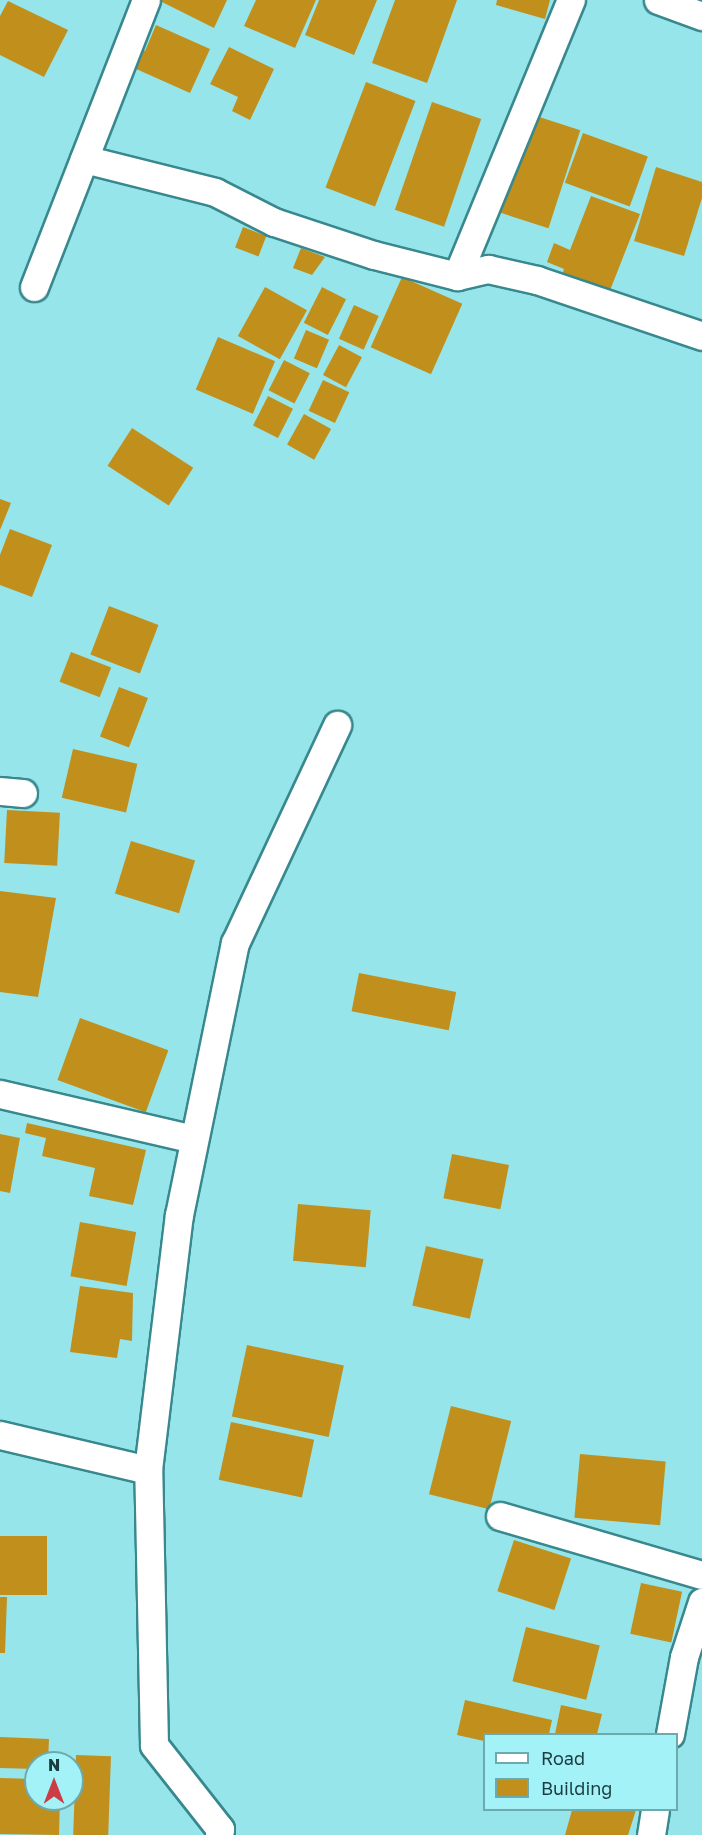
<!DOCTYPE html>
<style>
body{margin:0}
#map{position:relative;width:702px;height:1835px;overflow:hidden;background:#96e5eb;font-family:"Golos Text",sans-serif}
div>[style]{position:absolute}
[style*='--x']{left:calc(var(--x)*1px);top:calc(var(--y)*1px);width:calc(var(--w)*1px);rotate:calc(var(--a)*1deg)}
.building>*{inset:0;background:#c18f1c;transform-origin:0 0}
.roads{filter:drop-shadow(2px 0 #38888e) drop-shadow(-2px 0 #38888e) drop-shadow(0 2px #38888e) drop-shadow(0 -2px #38888e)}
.street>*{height:27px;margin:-13.5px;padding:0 13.5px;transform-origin:13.5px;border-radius:13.5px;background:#fff}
span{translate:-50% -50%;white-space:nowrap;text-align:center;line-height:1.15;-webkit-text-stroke:4.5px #a3f2f8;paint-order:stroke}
.legend{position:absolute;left:483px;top:1733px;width:195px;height:78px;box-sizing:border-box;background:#a3f2f8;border:2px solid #6daaae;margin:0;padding:8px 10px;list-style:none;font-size:18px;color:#1c3d3f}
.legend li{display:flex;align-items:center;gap:12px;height:30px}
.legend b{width:30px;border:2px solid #6daaae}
.north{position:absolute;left:24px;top:1751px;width:60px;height:60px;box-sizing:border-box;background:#a3f2f8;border:2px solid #6daaae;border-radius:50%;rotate:0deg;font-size:16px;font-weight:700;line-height:24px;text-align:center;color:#1c3d3f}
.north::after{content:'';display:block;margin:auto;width:21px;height:27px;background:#cc3c44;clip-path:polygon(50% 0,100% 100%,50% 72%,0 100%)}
</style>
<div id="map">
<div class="building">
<div style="clip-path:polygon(158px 0,227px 0,214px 28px)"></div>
<div style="clip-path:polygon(256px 0,316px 0,295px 48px,244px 26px)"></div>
<div style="clip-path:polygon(319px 0,377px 0,354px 55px,305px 35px)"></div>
<div style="clip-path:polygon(395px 0,457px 0,427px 83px,372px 63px)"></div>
<div style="clip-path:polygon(497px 0,550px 0,545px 19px,496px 5px)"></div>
<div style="clip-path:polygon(8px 1px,68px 30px,44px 77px,0 55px,0 16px)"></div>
<div style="clip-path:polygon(156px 25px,210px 49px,190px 93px,125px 64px,134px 46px,145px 51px)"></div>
<div style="clip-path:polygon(229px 47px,274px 69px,250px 120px,232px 111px,238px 97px,210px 84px)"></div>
<div style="left:366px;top:82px;width:53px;height:113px;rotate:21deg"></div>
<div style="left:432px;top:102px;width:52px;height:114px;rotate:19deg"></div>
<div style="left:527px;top:113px;width:56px;height:103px;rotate:18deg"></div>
<div style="left:583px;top:133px;width:69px;height:53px;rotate:20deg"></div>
<div style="clip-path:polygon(656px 167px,702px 182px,702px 198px,684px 256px,634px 241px)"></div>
<div style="clip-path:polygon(591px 196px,640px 214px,609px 293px,562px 275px,564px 269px,547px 262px,554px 243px,570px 250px)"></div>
<div style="left:243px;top:227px;width:25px;height:22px;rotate:21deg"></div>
<div style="clip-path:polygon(301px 248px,325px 257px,312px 275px,293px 268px)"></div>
<div style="left:402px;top:277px;width:66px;height:77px;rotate:24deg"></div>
<div style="left:265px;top:287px;width:48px;height:56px;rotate:29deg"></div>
<div style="left:322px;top:287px;width:27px;height:40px;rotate:27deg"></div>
<div style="left:354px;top:305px;width:27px;height:37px;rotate:24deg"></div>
<div style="left:306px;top:330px;width:25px;height:31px;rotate:23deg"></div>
<div style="left:218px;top:337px;width:62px;height:57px;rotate:23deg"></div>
<div style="left:339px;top:345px;width:26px;height:34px;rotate:28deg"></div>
<div style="left:284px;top:360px;width:29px;height:34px;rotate:27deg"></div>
<div style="left:323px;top:380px;width:29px;height:34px;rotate:25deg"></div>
<div style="left:268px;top:396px;width:28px;height:33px;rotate:27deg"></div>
<div style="left:304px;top:414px;width:31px;height:35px;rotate:29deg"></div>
<div style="left:132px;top:428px;width:73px;height:45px;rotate:33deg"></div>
<div style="clip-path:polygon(0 499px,11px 503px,0 530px)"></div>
<div style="clip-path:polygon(10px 529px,52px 545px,32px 597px,0 585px,0 555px)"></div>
<div style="left:109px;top:606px;width:53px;height:52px;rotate:21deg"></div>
<div style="left:71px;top:652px;width:43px;height:32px;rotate:21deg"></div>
<div style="left:119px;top:687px;width:31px;height:53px;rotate:21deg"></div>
<div style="left:73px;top:749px;width:66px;height:50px;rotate:13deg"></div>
<div style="left:7px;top:810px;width:53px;height:53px;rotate:3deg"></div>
<div style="left:131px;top:841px;width:67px;height:55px;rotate:17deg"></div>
<div style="clip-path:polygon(0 891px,56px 898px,38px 997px,0 992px)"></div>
<div style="left:359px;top:973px;width:99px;height:39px;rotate:11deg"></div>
<div style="left:80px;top:1018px;width:94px;height:66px;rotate:20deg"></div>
<div style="clip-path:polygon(27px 1123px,146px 1150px,133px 1205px,89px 1196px,95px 1168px,42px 1156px,46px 1138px,25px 1133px)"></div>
<div style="clip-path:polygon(0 1134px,20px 1138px,10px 1193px,0 1191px)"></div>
<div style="left:452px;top:1154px;width:58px;height:45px;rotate:11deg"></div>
<div style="left:298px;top:1204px;width:73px;height:57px;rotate:5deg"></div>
<div style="left:80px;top:1222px;width:57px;height:55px;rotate:10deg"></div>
<div style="left:426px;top:1246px;width:59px;height:61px;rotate:13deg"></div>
<div style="clip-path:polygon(80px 1286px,133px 1293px,132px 1341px,120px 1339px,117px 1358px,70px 1352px)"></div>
<div style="left:247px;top:1345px;width:99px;height:73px;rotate:12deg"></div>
<div style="left:451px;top:1406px;width:62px;height:91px;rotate:14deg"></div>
<div style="left:231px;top:1422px;width:85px;height:59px;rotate:12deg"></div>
<div style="left:580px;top:1454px;width:86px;height:64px;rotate:5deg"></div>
<div style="left:0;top:1536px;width:47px;height:59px"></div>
<div style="left:514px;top:1540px;width:60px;height:54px;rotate:18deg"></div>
<div style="left:641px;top:1583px;width:42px;height:52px;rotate:12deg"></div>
<div style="clip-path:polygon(0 1597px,7px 1597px,5px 1653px,0 1653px)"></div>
<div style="left:526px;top:1627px;width:76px;height:56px;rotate:14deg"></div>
<div style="clip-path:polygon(465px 1700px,552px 1720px,549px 1734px,484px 1734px,484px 1741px,457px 1735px)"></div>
<div style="clip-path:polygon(561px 1705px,602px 1714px,597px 1734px,555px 1734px)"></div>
<div style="clip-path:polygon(0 1737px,49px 1739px,48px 1763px,36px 1763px,36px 1769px,0 1768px)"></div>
<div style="left:76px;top:1755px;width:35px;height:80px;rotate:2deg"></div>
<div style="clip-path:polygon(0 1778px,36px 1779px,36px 1799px,60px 1799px,59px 1835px,0 1834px)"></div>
<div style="clip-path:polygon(572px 1810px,636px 1810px,628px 1835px,565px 1835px)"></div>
</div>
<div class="roads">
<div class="street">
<div style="--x:658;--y:0;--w:47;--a:20"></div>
<div style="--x:84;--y:159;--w:135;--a:14.1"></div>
<div style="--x:215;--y:192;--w:66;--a:27"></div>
<div style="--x:274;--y:222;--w:105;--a:18.3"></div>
<div style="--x:374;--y:255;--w:86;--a:14.2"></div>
<div style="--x:457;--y:276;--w:32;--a:-13"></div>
<div style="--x:488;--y:269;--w:50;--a:12.7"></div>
<div style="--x:537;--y:280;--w:174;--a:18.7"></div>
<div style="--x:457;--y:276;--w:299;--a:-67.6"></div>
<div style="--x:34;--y:287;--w:308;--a:-68.7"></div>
<div style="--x:0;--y:791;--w:23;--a:5"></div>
<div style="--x:0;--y:1094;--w:199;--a:13.1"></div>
<div style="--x:0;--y:1435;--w:152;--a:13.3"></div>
<div style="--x:500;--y:1516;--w:210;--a:16.3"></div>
<div style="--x:670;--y:1734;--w:78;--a:-79.7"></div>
<div style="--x:684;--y:1657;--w:58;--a:-71.9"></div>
<div style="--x:219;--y:1835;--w:6;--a:-81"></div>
<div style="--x:220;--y:1829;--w:107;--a:-128.2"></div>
<div style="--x:154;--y:1745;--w:275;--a:-91.2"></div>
<div style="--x:148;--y:1470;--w:257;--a:-83.1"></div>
<div style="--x:179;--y:1215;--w:278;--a:-78.4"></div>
<div style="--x:235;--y:943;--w:241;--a:-64.9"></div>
<div style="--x:651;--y:1835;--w:25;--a:-81"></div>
</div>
</div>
<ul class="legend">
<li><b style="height:8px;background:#fff"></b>Road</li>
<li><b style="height:16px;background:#c18f1c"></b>Building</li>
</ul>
<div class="north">N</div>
</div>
